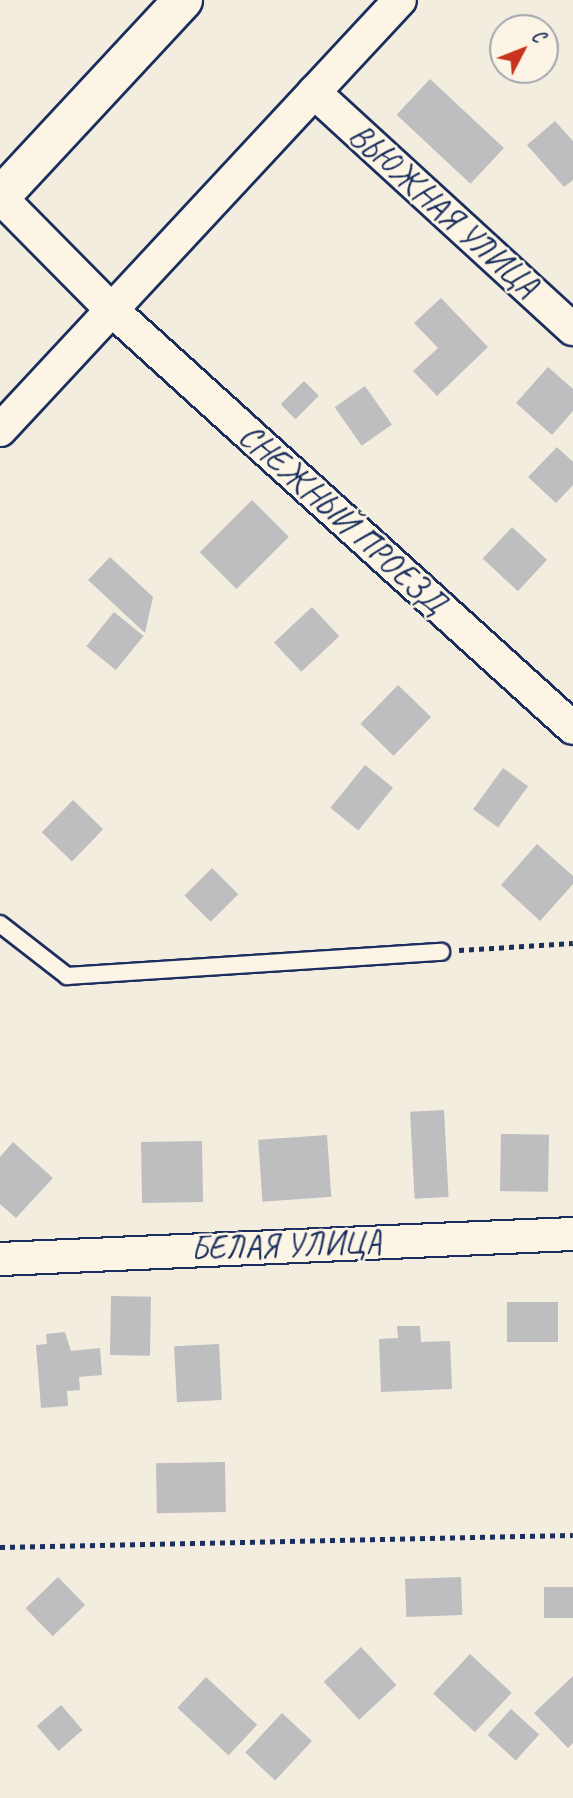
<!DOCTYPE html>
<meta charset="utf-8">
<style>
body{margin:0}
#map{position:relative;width:573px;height:1798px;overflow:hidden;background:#f3ede0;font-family:Caveat,sans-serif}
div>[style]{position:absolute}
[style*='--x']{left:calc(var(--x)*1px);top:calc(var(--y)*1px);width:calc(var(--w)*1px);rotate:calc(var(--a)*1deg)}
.building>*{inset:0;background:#bebec0;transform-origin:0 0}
.path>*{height:4.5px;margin-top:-2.25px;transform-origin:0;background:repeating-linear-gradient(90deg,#1b2f5e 0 5px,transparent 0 10px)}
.roads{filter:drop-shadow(2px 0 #1b2f5e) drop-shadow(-2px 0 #1b2f5e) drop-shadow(0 2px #1b2f5e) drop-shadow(0 -2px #1b2f5e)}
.lane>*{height:16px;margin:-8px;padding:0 8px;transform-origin:8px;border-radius:8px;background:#fcf5e5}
.street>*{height:32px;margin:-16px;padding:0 16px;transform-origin:16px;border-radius:16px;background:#fcf5e5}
.secondary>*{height:38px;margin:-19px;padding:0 19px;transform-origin:19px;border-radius:19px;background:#fcf5e5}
span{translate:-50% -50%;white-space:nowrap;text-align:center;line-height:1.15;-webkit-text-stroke:5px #fcf5e5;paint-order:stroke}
.street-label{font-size:33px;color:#1b2f5e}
.north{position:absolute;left:489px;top:14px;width:70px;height:70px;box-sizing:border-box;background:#fcf5e5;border:2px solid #a2a6af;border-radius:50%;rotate:48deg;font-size:19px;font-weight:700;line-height:28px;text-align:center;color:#1b2f5e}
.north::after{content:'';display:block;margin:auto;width:24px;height:32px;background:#c8321e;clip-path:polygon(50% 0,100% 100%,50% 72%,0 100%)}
</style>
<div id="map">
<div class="building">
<div style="left:430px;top:79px;width:101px;height:49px;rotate:43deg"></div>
<div style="clip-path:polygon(555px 121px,573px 141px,573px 180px,564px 187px,527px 145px)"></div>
<div style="clip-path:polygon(441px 298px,488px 347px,437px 396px,413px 371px,438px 348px,414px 323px)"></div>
<div style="clip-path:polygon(548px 367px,573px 389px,573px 411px,552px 435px,516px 403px)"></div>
<div style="left:304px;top:381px;width:21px;height:33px;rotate:45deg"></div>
<div style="left:365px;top:386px;width:47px;height:37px;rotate:55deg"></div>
<div style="clip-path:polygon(557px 447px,573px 462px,573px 485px,556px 503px,528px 477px)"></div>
<div style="left:252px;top:500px;width:52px;height:74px;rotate:45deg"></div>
<div style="left:512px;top:527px;width:48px;height:43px;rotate:43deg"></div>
<div style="clip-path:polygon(110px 557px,153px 597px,145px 633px,88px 580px)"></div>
<div style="left:312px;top:607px;width:40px;height:52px;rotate:47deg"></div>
<div style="left:114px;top:612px;width:38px;height:44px;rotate:39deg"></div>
<div style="left:398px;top:685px;width:46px;height:54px;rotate:44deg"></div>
<div style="left:365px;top:765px;width:36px;height:55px;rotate:39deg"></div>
<div style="left:503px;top:768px;width:31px;height:51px;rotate:36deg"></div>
<div style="left:73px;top:800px;width:42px;height:45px;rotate:44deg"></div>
<div style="clip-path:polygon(537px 844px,573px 876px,573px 884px,540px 921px,501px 885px)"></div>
<div style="left:212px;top:868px;width:37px;height:39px;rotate:45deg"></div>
<div style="left:444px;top:1110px;width:87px;height:34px;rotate:87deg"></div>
<div style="left:501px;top:1134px;width:48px;height:57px;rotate:1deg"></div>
<div style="left:327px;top:1135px;width:62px;height:69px;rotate:86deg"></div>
<div style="left:202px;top:1141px;width:61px;height:61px;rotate:89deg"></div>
<div style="clip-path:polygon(13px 1142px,53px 1178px,16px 1218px,0 1204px,0 1157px)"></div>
<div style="left:111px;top:1296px;width:40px;height:59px;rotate:1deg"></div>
<div style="left:558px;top:1302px;width:40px;height:51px;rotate:90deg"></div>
<div style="clip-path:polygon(397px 1326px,420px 1326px,421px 1342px,450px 1341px,452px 1389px,381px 1392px,379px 1339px,398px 1338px)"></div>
<div style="clip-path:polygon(65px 1332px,71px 1351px,100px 1348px,102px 1375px,79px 1377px,80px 1390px,67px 1391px,68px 1406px,41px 1408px,36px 1345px,47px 1344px,46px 1334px)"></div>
<div style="left:219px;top:1344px;width:56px;height:45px;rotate:87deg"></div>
<div style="left:225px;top:1462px;width:50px;height:69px;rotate:89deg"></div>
<div style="left:58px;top:1577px;width:39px;height:45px;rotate:46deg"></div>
<div style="left:461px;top:1577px;width:38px;height:56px;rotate:88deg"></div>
<div style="left:544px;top:1587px;width:29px;height:31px"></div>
<div style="left:361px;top:1647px;width:52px;height:51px;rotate:47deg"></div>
<div style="left:470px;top:1654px;width:57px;height:54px;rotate:43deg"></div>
<div style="clip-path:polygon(573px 1676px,573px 1743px,568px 1748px,534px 1713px)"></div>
<div style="left:206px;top:1677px;width:70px;height:42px;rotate:43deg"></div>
<div style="left:61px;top:1705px;width:33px;height:32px;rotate:49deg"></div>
<div style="left:511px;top:1709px;width:38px;height:35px;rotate:42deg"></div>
<div style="left:282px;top:1713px;width:41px;height:54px;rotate:43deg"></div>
</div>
<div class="path">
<div style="--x:459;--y:950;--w:114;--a:-3.5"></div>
<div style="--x:0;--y:1547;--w:573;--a:-1.2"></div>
</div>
<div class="roads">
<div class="lane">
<div style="--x:0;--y:924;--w:85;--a:37.8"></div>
<div style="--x:67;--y:976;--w:375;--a:-3.7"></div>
</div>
<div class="street">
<div style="--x:314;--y:92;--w:351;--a:42.5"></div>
<div style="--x:0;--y:197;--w:159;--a:45.3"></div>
<div style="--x:112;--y:310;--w:622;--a:42.2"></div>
<div style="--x:0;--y:430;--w:587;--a:-47.07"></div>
<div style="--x:0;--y:1259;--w:574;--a:-2.5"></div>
</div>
<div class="secondary">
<div style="--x:0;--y:197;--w:269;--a:-47.1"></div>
</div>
</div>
<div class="street-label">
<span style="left:443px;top:211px;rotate:42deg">ВЬЮЖНАЯ УЛИЦА</span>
<span style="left:342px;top:519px;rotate:42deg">СНЕЖНЫЙ ПРОЕЗД</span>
<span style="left:286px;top:1246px;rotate:-2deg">БЕЛАЯ УЛИЦА</span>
</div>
<div class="north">С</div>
</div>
